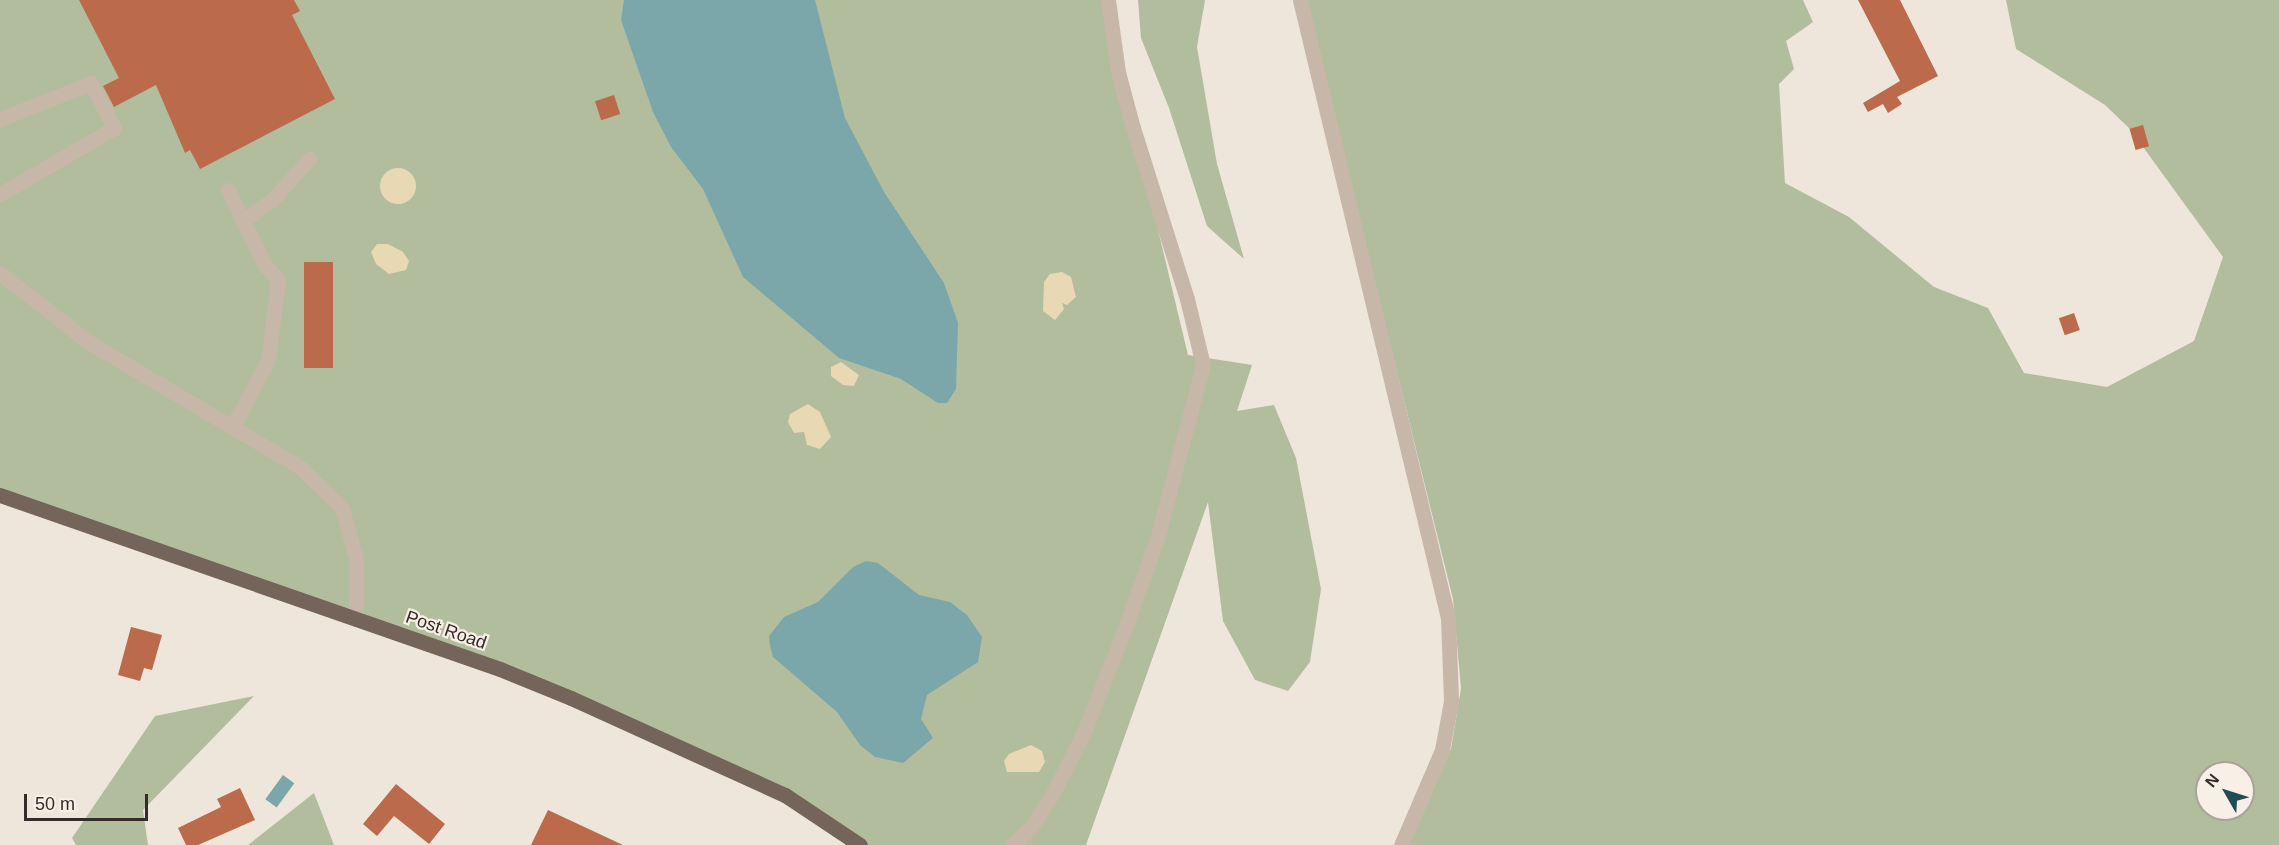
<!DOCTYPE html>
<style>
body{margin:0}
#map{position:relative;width:2279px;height:845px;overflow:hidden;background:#efe6db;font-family:Arial,sans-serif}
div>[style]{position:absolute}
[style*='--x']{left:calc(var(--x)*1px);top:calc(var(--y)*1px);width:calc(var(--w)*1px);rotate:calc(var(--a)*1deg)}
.green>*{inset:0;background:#b1bd9c}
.sand>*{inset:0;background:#e9d8b4}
.round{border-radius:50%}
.water>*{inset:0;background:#7ca7aa;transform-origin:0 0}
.building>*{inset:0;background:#bc6a4c;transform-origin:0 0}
.minor>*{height:15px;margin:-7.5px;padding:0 7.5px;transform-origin:7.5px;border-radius:7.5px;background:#c7b7a8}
.major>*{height:15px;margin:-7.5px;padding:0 7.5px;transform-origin:7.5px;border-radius:7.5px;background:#75645a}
span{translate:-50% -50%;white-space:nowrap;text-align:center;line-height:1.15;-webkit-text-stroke:4.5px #f8f0e7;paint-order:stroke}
.street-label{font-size:18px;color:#342c28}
.north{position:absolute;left:2195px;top:761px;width:60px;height:60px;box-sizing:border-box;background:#f8f0e7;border:2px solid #aaa29b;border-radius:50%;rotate:309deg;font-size:16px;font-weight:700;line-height:24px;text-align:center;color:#342c28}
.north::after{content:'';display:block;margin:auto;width:21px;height:27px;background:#204d52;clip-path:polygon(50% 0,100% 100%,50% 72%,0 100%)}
.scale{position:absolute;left:24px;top:794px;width:124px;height:27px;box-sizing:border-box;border:3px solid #342c28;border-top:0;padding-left:8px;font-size:18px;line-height:21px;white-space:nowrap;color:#342c28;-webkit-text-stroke:4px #f8f0e7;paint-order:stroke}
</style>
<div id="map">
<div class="green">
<div style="clip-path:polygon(0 0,1103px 0,1188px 355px,1252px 365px,1237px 411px,1274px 405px,1296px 458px,1321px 589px,1310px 662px,1288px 691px,1255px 680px,1223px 621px,1208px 502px,1086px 845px,860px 845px,841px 830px,571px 698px,0 495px)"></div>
<div style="clip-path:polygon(1138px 0,1205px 0,1197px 47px,1217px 164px,1244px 259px,1207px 226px,1169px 108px,1141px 38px)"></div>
<div style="clip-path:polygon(evenodd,1305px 0,1803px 0,1813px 22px,1786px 41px,1794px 69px,1779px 84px,1785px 183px,1849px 217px,1934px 287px,1988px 308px,2024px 373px,2107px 387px,2194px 341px,2223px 257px,2130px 129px,2105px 105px,2016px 49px,2006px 0,2279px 0,2279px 845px,1409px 845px,1451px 749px,1461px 688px,1453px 599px,1305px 0,2207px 773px,2243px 773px,2243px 809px,2207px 809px,2207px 773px)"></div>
<div style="clip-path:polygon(254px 696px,143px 810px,148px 845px,76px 845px,72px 838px,155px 716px)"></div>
<div style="clip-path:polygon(314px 793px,334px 845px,248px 845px)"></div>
</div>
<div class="sand">
<div class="round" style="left:380px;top:168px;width:36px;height:36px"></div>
<div style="clip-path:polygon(377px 244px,388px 244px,403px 252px,409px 261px,406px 270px,389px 274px,376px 264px,371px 252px)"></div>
<div style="clip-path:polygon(1062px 272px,1071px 277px,1076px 297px,1067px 305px,1062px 303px,1064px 309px,1055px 320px,1043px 311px,1044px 282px,1050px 274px)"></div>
<div style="clip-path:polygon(841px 362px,859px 375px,854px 386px,843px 385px,831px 376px,831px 367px)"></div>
<div style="clip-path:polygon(808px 404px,820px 412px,831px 437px,820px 449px,807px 445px,804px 432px,794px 433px,788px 422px,790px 414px)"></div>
<div style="clip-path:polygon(1031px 745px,1042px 751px,1045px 762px,1039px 772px,1007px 772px,1004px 761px,1009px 754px)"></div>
</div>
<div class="water">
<div style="clip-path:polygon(624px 0,815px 0,845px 118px,884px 192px,944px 283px,958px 323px,956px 389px,947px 403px,938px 403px,901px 379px,839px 358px,743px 277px,703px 189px,671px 147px,653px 112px,621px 20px)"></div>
<div style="clip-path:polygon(866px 561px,878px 563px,919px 595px,950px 602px,967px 615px,982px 637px,978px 662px,927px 695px,921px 719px,933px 738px,903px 763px,875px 757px,860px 745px,837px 712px,773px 657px,770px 646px,769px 636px,784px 617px,818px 602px,853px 567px)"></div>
<div style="left:283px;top:775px;width:14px;height:30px;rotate:36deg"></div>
</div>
<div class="building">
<div style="clip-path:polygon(79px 0,294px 0,300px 11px,292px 15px,335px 99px,200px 169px,190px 150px,185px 153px,156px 85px,114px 107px,103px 86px,119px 78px)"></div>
<div style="clip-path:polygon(1858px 0,1900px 0,1938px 76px,1897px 97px,1902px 104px,1888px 113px,1883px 104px,1868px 112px,1863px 103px,1900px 81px)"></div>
<div style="left:614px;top:95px;width:20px;height:20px;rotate:72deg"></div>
<div style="left:2143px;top:125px;width:22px;height:14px;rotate:74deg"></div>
<div style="left:304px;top:262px;width:29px;height:106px"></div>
<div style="left:2074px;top:313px;width:18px;height:16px;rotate:71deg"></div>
<div style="clip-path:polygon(131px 627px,162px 635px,152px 670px,144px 668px,140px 681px,118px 675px)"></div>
<div style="clip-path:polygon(396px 784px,445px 824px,429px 844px,394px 816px,377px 836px,363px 824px)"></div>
<div style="clip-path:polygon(240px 788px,255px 820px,198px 845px,186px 845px,178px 828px,221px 807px,217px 799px)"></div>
<div style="clip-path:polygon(548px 810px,623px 845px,531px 845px)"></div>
</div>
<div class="minor">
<div style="--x:1300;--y:0;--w:635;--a:76.53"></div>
<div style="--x:1448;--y:618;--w:83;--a:87.9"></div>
<div style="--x:1451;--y:701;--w:50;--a:100.4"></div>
<div style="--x:1442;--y:750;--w:103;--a:113.3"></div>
<div style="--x:0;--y:119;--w:98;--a:-21.6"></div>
<div style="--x:91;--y:83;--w:51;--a:62.9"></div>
<div style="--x:114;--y:128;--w:132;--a:149.9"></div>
<div style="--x:228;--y:190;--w:84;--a:63.7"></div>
<div style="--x:265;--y:265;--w:20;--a:49"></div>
<div style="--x:278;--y:280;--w:81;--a:97.1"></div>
<div style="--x:268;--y:360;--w:75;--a:117.9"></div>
<div style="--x:243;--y:221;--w:34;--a:-36"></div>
<div style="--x:271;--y:201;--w:57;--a:-47.9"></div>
<div style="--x:0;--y:273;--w:114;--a:37.9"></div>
<div style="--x:90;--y:343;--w:245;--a:30.6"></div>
<div style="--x:301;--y:468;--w:57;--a:44.3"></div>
<div style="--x:342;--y:508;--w:53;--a:74.6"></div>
<div style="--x:356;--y:559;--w:60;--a:90"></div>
<div style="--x:1012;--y:845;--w:26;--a:-43"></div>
<div style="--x:1031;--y:827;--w:38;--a:-57"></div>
<div style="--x:1052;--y:795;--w:71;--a:-63.1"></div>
<div style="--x:1084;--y:732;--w:100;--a:-68.3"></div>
<div style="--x:1121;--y:639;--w:106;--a:-70.2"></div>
<div style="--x:1157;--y:539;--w:180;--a:-75.2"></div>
<div style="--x:1203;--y:365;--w:68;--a:-103.6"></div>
<div style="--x:1187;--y:299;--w:179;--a:-107.5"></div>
<div style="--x:1133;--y:128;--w:58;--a:-105"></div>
<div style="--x:1118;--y:72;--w:73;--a:-97.9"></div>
</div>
<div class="major">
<div style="--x:0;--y:495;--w:529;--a:19.19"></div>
<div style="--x:500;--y:669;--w:77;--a:22.2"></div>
<div style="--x:571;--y:698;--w:235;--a:24.4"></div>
<div style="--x:785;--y:795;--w:90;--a:33.7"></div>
</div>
<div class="street-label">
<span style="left:446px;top:630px;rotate:19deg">Post Road</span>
</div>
<div class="north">N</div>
<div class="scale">50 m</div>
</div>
